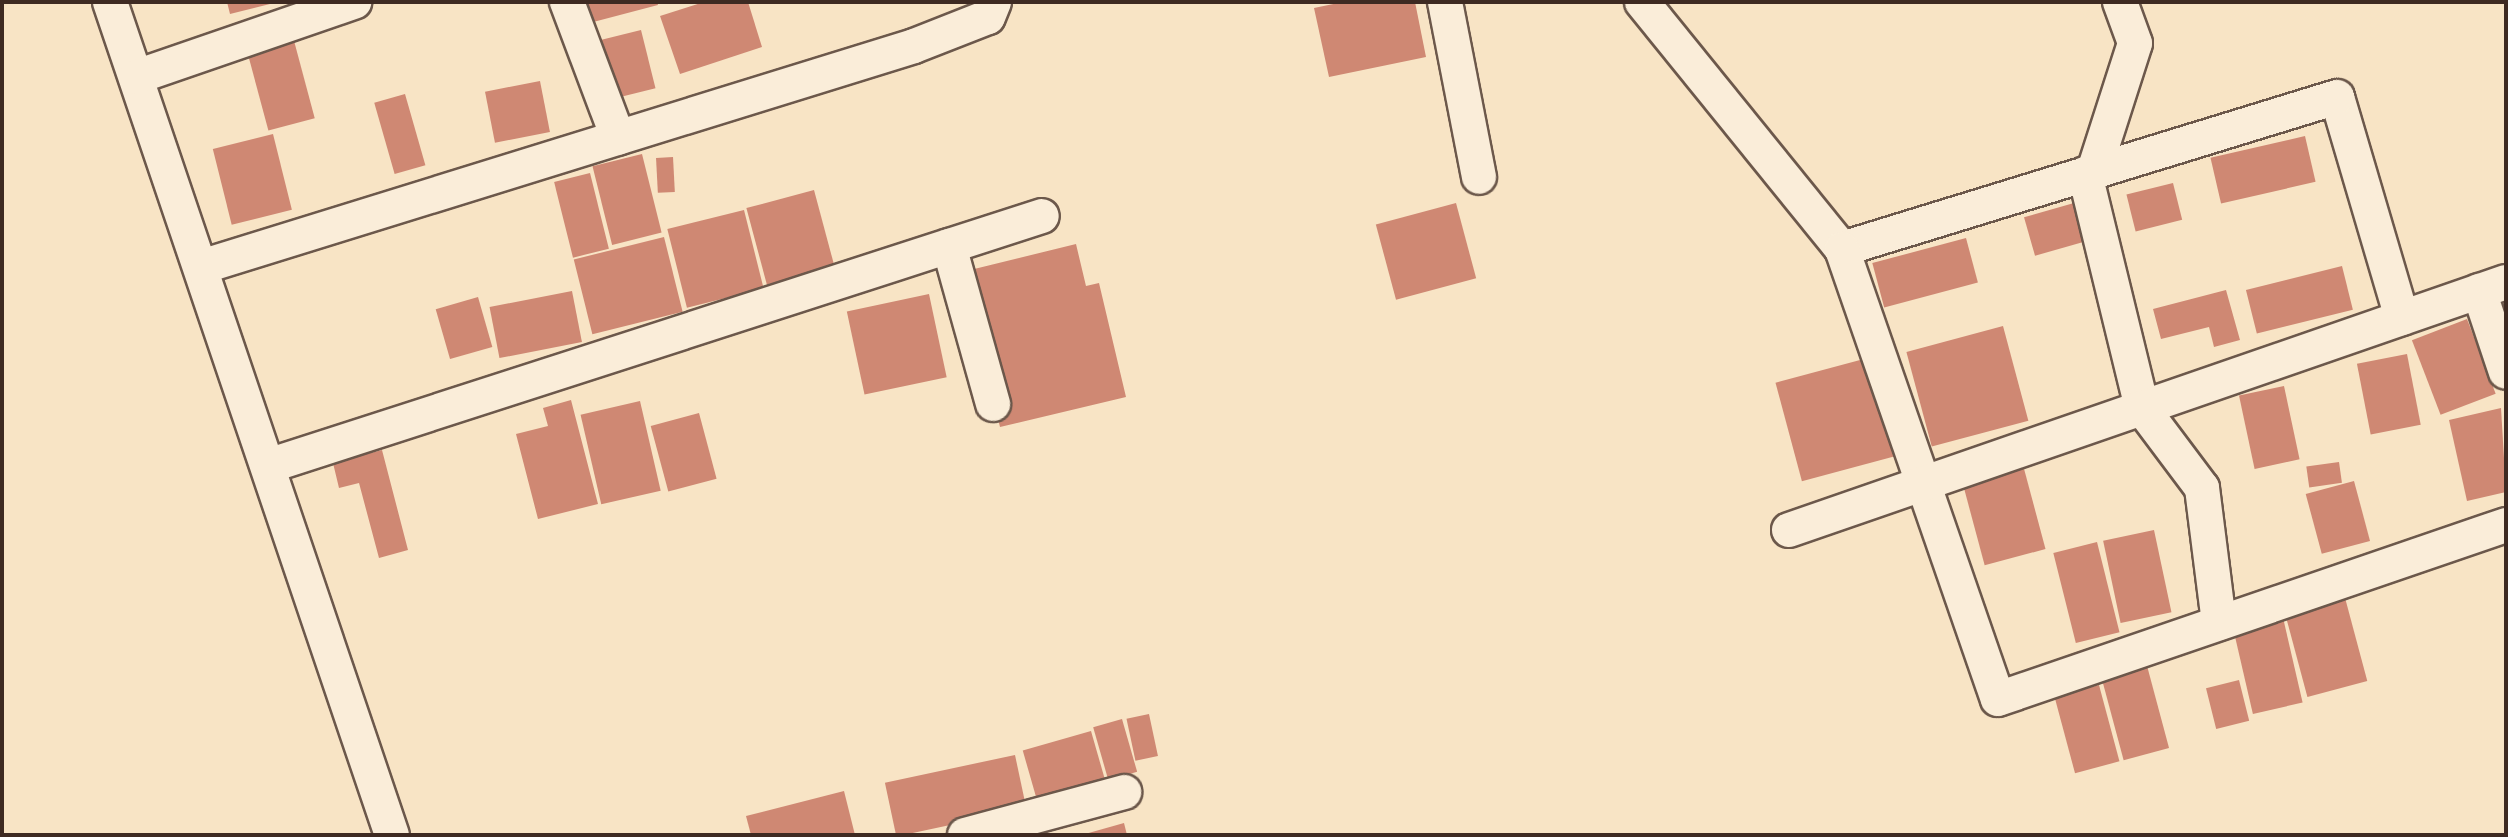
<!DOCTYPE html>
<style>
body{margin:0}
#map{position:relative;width:2508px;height:837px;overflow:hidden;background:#f8e4c5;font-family:"IM FELL Great Primer",serif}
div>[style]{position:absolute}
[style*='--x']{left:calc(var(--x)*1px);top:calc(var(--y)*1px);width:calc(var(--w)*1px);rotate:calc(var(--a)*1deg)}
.building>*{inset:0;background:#cf8873;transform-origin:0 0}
.roads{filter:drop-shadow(2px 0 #6c584b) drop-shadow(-2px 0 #6c584b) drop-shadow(0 2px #6c584b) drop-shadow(0 -2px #6c584b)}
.minor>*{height:34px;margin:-17px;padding:0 17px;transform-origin:17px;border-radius:17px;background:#faedd9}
span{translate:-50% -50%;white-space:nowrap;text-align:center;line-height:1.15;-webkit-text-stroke:7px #faedd9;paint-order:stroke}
.frame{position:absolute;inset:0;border:4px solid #3e2a22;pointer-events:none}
</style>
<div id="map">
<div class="building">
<div style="clip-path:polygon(227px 2px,274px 2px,274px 3px,230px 14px)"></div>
<div style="clip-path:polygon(571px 2px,657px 2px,658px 5px,578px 26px)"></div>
<div style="clip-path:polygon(704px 2px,748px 2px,762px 47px,680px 74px,660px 16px)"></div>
<div style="clip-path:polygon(1343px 2px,1415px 2px,1426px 57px,1329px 77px,1314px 8px)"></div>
<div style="left:641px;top:30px;width:60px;height:51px;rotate:76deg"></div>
<div style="left:293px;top:37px;width:84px;height:48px;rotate:75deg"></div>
<div style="left:540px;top:81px;width:52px;height:56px;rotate:79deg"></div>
<div style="left:405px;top:94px;width:74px;height:32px;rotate:74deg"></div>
<div style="left:273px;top:134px;width:78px;height:62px;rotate:76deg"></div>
<div style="left:2305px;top:136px;width:47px;height:97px;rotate:77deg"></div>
<div style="left:642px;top:154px;width:81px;height:51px;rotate:76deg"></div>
<div style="left:673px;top:157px;width:35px;height:17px;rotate:87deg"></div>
<div style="left:590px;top:173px;width:78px;height:37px;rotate:76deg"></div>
<div style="left:2173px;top:183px;width:38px;height:48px;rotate:76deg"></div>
<div style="left:814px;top:190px;width:79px;height:70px;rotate:75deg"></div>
<div style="left:1456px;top:203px;width:78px;height:83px;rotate:75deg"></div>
<div style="left:2074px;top:203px;width:40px;height:52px;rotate:74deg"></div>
<div style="left:744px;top:210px;width:81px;height:79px;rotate:76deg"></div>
<div style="left:664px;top:237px;width:77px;height:93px;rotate:76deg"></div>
<div style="left:1966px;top:238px;width:46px;height:97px;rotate:75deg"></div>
<div style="clip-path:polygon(1076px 244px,1086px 286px,1099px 283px,1126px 397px,1000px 427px,962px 272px)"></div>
<div style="left:2342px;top:266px;width:45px;height:99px;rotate:76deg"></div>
<div style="clip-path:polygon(2226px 290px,2240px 340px,2214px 347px,2209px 327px,2161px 339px,2153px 309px)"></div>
<div style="left:572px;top:291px;width:52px;height:84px;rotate:79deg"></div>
<div style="left:929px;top:294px;width:85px;height:84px;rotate:78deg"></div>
<div style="left:478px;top:297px;width:52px;height:44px;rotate:74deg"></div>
<div style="left:2467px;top:319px;width:80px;height:59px;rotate:69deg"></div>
<div style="left:2003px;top:326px;width:98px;height:100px;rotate:75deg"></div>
<div style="left:2407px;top:354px;width:72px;height:51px;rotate:79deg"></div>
<div style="left:1875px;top:356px;width:102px;height:103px;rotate:75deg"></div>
<div style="left:2284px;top:386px;width:75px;height:46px;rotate:78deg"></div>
<div style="clip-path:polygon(571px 400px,598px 504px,538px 519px,516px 434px,548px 426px,543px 408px)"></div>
<div style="left:640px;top:401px;width:92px;height:61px;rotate:77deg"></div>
<div style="clip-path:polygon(2501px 408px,2506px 492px,2467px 501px,2449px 420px)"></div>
<div style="left:699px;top:413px;width:68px;height:50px;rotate:75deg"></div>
<div style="clip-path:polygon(382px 450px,408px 550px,379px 558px,359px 483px,339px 488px,333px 463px)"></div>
<div style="left:2339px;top:462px;width:21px;height:33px;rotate:82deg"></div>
<div style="left:2023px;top:465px;width:87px;height:63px;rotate:75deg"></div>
<div style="left:2354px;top:481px;width:62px;height:50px;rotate:75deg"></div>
<div style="left:2154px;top:530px;width:84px;height:52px;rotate:78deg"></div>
<div style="left:2097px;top:542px;width:93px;height:45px;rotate:76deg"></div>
<div style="left:2344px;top:594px;width:90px;height:62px;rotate:75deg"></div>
<div style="left:2281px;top:609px;width:96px;height:51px;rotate:77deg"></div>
<div style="left:2146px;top:662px;width:89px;height:47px;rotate:75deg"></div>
<div style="left:2239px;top:680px;width:42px;height:34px;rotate:76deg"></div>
<div style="left:2099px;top:685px;width:79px;height:46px;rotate:75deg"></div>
<div style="left:1149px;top:714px;width:43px;height:23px;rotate:78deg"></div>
<div style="left:1122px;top:719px;width:55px;height:30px;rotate:74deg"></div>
<div style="left:1091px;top:731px;width:58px;height:71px;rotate:74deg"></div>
<div style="left:1015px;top:755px;width:55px;height:133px;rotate:78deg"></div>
<div style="clip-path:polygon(844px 791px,855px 835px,751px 835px,746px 816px)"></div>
<div style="clip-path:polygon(1124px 823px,1127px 835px,1085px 835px,1085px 834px)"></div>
</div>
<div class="roads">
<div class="minor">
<div style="--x:110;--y:2;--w:879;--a:71.3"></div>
<div style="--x:567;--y:2;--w:145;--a:69.4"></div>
<div style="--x:1445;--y:2;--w:178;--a:79"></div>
<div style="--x:1642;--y:2;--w:318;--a:51"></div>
<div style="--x:136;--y:77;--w:231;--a:-19"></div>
<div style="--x:2094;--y:171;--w:134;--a:-72.2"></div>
<div style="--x:2135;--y:43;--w:44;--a:-110.1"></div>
<div style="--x:2085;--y:174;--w:241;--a:76.3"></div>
<div style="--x:2142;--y:408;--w:100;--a:53.1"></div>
<div style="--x:2202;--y:488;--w:136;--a:82.8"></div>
<div style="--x:949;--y:246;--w:164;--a:74.4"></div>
<div style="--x:201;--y:267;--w:746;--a:-17.22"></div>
<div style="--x:914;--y:46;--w:79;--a:-21.4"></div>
<div style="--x:988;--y:17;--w:16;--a:-68"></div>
<div style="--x:2479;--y:291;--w:85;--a:71.6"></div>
<div style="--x:2402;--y:318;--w:230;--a:-106.4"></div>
<div style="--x:2337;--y:97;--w:518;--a:162.93"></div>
<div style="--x:1842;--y:249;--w:476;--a:70.9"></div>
<div style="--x:1998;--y:699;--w:537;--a:-18.91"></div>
<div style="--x:268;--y:466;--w:813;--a:-17.9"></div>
<div style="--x:1789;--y:530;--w:759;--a:-19.08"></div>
<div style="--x:965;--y:835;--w:165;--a:-15.1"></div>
</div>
</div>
<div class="frame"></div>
</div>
